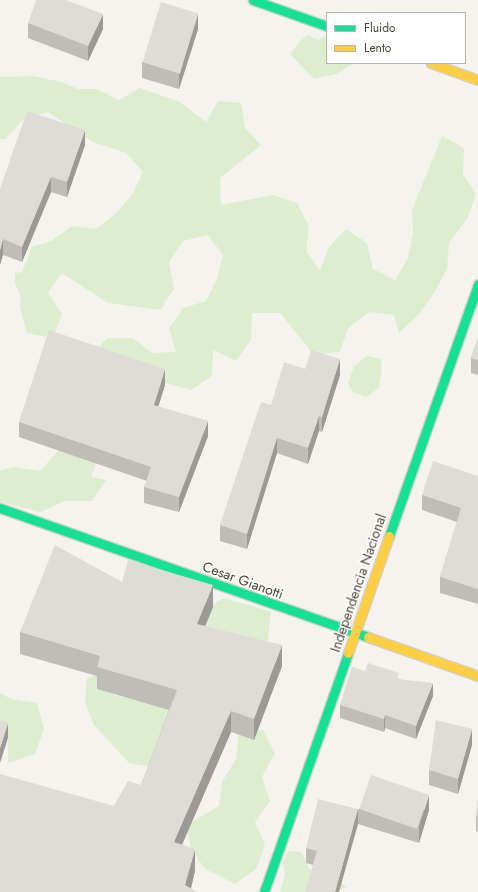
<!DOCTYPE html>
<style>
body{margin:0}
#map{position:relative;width:478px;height:892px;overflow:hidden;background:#f4f3ee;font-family:Jost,sans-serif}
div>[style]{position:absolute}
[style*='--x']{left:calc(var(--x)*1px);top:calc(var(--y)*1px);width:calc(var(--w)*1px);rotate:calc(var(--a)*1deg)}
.green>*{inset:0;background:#ddeecf}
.roads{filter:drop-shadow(1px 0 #d3d1c5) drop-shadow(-1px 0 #d3d1c5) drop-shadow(0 1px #d3d1c5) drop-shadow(0 -1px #d3d1c5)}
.fast>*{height:9px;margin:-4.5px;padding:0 4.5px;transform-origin:4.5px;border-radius:4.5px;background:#16e098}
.slow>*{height:9px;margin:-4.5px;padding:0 4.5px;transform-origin:4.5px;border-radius:4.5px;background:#ffcf43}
.wall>*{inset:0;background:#bfbdb8}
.shaded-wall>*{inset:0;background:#9b9a96}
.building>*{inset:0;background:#dedcd6;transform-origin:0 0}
span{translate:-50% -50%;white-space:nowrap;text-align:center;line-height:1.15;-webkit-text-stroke:3px #fff;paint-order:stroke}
.street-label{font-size:14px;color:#4b4639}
.legend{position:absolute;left:326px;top:12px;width:140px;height:52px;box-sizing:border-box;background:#fff;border:1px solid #b7b5b0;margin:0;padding:5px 7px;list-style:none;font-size:12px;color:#4b4639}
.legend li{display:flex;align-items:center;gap:8px;height:20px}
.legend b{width:20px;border:1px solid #b7b5b0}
</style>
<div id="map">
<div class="green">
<div style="clip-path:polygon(327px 34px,327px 63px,353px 64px,336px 74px,314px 79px,290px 54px,300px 41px,308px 35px,319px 40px)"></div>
<div style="clip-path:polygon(32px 76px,62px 82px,78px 89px,97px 89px,119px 100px,140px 88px,180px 102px,206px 122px,218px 101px,241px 103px,245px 128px,261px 145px,220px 178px,221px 205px,273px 195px,297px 203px,309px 226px,306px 251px,320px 271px,329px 247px,346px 229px,367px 243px,373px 269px,395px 280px,408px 258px,413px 234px,412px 210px,442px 136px,464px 148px,463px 174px,476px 194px,467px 219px,449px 243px,447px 269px,434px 293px,419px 314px,399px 333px,394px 315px,369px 312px,348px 328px,340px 352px,314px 355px,280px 313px,252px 313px,251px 340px,236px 361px,213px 350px,212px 376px,191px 390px,151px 379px,96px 463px,91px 477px,106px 480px,92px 501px,64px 501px,41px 512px,0 502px,0 471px,13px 467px,40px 471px,75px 432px,89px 359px,107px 338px,133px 338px,152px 353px,176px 352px,169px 328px,183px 308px,206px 301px,217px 279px,223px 255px,208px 235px,183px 241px,169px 262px,174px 289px,160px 310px,108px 303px,62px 273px,48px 293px,62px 314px,53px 338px,27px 333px,20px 307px,21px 297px,15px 283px,15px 273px,22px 272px,32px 247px,51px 241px,72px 226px,96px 229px,115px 214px,132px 195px,143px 172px,126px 153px,93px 142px,48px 112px,25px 118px,5px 139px,0 139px,0 77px)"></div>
<div style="clip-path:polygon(367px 356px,381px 359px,382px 368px,379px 388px,366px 397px,353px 392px,348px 383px,354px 366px)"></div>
<div style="clip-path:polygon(224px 598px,271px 612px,265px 664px,156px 768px,129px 763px,94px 725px,85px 702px,87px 678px,113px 669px,114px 695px,138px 701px,163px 701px,203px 610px)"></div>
<div style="clip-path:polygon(0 693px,11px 699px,37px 703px,44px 729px,35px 754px,8px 763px,8px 738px,0 729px)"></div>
<div style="clip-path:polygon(263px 730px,275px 753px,262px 777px,270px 801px,255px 822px,265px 845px,256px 869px,235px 884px,205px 869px,191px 849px,186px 821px,192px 822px,219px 806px,222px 782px,236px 759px,239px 733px)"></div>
<div style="clip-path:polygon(289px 851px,301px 852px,313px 875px,337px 878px,346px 888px,333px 892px,280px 892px,285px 875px,283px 862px)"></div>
</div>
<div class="roads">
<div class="fast">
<div style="--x:253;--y:0;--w:78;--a:19.4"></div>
<div style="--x:0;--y:508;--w:390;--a:19.3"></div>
<div style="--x:389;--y:536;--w:267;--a:-70.5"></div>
<div style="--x:264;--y:892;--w:253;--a:-70.6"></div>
</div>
<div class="slow">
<div style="--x:431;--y:63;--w:50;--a:19.9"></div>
<div style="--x:368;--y:637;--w:117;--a:19.5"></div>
<div style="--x:348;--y:653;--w:124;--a:-70.7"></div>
</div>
</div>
<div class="wall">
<div style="clip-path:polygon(28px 23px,103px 29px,88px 61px,28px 38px)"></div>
<div style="clip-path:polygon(198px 29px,179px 89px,142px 78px,142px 62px)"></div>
<div style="clip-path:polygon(85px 145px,67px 197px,51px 192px,22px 262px,3px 255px,0 189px)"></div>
<div style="clip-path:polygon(478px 338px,478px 375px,471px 373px,471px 358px)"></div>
<div style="clip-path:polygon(305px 369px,340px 375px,322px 432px,319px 431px,308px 464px,277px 453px,247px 549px,220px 541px,220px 525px,271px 405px)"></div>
<div style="clip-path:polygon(165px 385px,158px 407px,208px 436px,179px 512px,144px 503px,144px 487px,147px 481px,19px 437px,19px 422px)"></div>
<div style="clip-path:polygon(478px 476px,478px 604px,440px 593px,440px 577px,457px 522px,422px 510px,422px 495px)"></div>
<div style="clip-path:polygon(122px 582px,213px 607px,205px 626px,282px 666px,254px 740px,231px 732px,182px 845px,195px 871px,191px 888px,0 892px,141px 785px,169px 710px,97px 689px,97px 676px,20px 654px,20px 632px)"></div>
<div style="clip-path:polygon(365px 671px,399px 679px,433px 696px,416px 739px,385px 728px,384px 732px,340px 718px,340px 705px)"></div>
<div style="clip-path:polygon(472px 745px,458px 794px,429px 785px,429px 770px)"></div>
<div style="clip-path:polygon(478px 799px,478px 832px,476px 831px,476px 816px)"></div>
<div style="clip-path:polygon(358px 809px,429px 810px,419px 843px,358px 824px,313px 865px,306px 863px,306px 848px)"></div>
</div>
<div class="shaded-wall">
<div style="clip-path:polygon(198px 13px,198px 29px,179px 89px,179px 74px)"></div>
<div style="clip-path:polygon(103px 14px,103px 29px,88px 61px,88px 46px)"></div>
<div style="clip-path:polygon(85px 130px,85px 145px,67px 197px,67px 182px)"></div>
<div style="clip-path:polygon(51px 177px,51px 192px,22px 262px,22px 247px)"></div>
<div style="clip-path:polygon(3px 239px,3px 255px,0 265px,0 250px)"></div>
<div style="clip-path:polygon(340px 359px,340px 375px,322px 432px,322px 417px)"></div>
<div style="clip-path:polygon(165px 369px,165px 385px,154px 420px,154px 405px)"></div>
<div style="clip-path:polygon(319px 416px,319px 431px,308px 464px,308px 448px)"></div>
<div style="clip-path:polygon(208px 421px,208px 436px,179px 512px,179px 497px)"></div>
<div style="clip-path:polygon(277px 438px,277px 453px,247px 549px,247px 534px)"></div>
<div style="clip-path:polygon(213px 585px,213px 607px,197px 646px,197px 624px)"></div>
<div style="clip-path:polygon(282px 645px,282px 666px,254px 740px,254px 719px)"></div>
<div style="clip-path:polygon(433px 683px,433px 696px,416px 739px,416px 726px)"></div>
<div style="clip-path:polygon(231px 711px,231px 732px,174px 863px,174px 842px)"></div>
<div style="clip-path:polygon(385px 715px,385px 728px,384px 732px,384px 719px)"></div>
<div style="clip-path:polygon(8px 723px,8px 738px,0 763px,0 748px)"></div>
<div style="clip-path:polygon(472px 729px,472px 745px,458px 794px,458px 779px)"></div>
<div style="clip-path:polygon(429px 795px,429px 810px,419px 843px,419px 827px)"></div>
<div style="clip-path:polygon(358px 809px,358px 824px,339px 892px,335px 892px)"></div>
<div style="clip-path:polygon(195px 849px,195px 871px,190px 892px,185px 885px)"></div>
</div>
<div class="building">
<div style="clip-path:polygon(36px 0,66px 0,103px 14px,88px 46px,28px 23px)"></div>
<div style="left:161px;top:2px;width:39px;height:63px;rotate:17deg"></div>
<div style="clip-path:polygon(27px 111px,85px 130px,67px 182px,51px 177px,22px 247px,3px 239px,0 250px,0 189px)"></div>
<div style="clip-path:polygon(49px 330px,165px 369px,154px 405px,208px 421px,179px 497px,144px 487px,151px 467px,19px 422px)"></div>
<div style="clip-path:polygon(478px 338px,478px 360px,471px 358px)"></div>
<div style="clip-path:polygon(311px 350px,340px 359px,322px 417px,319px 416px,308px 448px,277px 438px,247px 534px,220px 525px,261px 402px,271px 405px,284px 362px,305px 369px)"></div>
<div style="clip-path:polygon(433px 461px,478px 476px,478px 589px,440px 577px,461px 508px,422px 495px)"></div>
<div style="clip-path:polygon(55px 545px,122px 582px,128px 560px,213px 585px,197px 624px,282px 645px,254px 719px,231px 711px,174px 842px,195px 849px,185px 885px,197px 892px,0 892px,0 774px,114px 806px,128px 781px,141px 785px,177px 690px,97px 667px,100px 656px,20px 632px)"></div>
<div style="clip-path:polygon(368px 663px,399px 673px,397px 679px,433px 683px,416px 726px,385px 715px,384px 719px,340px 705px,352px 667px,365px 671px)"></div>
<div style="clip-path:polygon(0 720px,8px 723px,0 748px)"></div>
<div style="clip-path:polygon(436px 720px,472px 729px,458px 779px,429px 770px)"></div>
<div style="left:371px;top:775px;width:61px;height:36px;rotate:19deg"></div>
<div style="clip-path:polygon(318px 799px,358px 809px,335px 892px,305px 892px,317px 851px,306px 848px)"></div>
<div style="clip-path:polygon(478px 799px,478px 816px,476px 816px)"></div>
</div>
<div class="street-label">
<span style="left:243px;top:580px;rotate:20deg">Cesar Gianotti</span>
<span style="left:358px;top:583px;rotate:-71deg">Independencia Nacional</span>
</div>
<ul class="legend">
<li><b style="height:5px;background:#16e098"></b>Fluido</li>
<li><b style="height:5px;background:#ffcf43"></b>Lento</li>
</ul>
</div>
